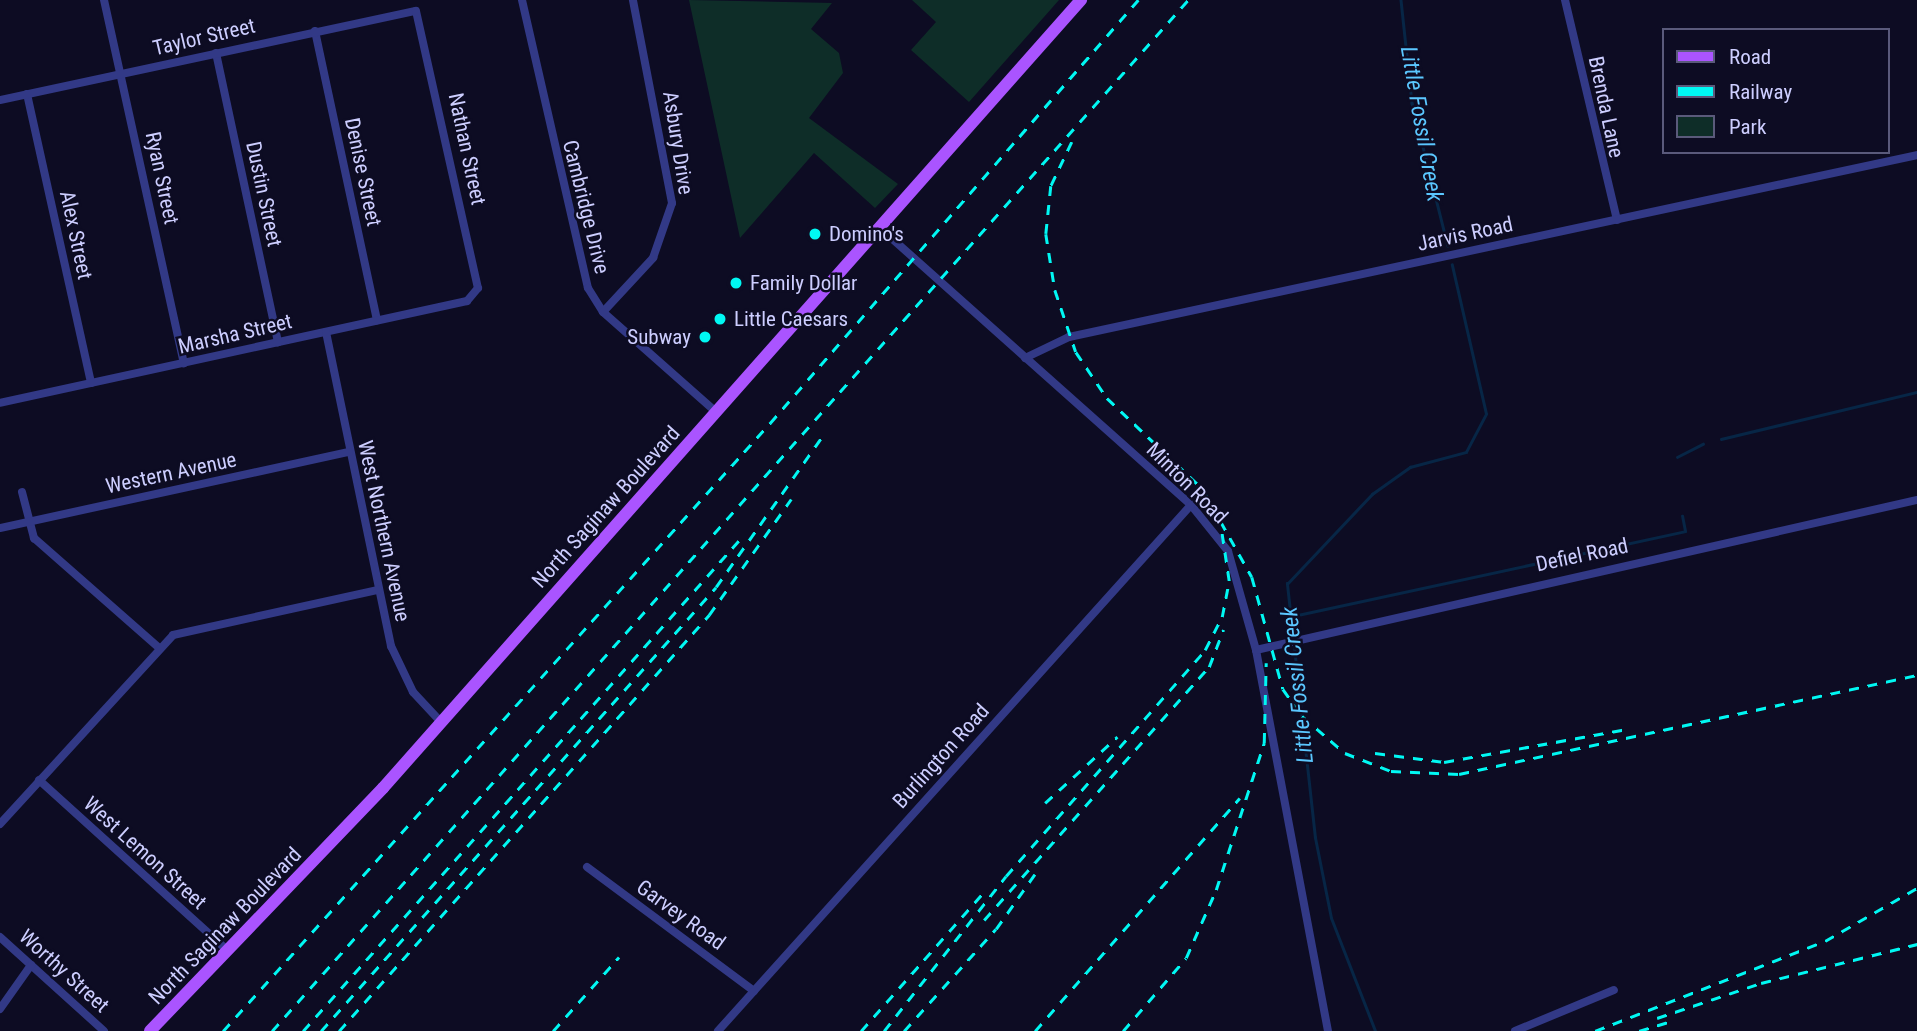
<!DOCTYPE html>
<style>
body{margin:0}
#map{position:relative;width:1917px;height:1031px;overflow:hidden;background:#0d0c23;font-family:"Roboto Condensed",sans-serif}
div>[style]{position:absolute}
.green>*{inset:0;background:#0e2d28}
.stream>*{height:2.5px;margin:-1.25px;padding:0 1.25px;transform-origin:1.25px;border-radius:1.25px;background:#072646}
.minor>*{height:8px;margin:-4px;padding:0 4px;transform-origin:4px;border-radius:4px;background:#323986}
.primary>*{height:12px;margin:-6px;padding:0 6px;transform-origin:6px;border-radius:6px;background:#aa54ff}
.rail>*{height:2.5px;margin-top:-1.25px;transform-origin:0;background:repeating-linear-gradient(90deg,#00f8f3 0 10px,transparent 0 19px)}
.dots>*{width:19px;height:19px;translate:-50% -50%;box-sizing:border-box;border:4px solid #0d0c23;border-radius:50%}
span{translate:-50% -50%;white-space:nowrap;text-align:center;line-height:1.15;-webkit-text-stroke:5px #0d0c23;paint-order:stroke}
.street-label{font-size:21px;color:#cdceff}
.poi-label{font-size:21px;color:#cdceff}
.left{translate:0 -50%;text-align:left}
.right{translate:-100% -50%;text-align:right}
.water-label{font-size:23px;color:#5bc7ff;font-style:italic}
.legend{position:absolute;left:1662px;top:28px;width:228px;height:126px;box-sizing:border-box;background:#0d0c23;border:2px solid #5a5a7b;margin:0;padding:9px 12px;list-style:none;font-size:21px;color:#cdceff}
.legend li{display:flex;align-items:center;gap:14px;height:35px}
.legend b{width:35px;border:2px solid #5a5a7b}
</style>
<div id="map">
<div class="green">
<div style="clip-path:polygon(689px 0,832px 3px,811px 29px,839px 53px,843px 73px,809px 118px,898px 184px,875px 208px,814px 153px,740px 238px)"></div>
<div style="clip-path:polygon(912px 0,1059px 0,969px 102px,911px 50px,936px 22px)"></div>
</div>
<div class="stream">
<div style="left:1401px;top:0;width:104px;rotate:83.9deg"></div>
<div style="left:1412px;top:103px;width:147px;rotate:75.9deg"></div>
<div style="left:1721px;top:439px;width:202px;rotate:-13.5deg"></div>
<div style="left:1677px;top:457px;width:29px;rotate:-27deg"></div>
<div style="left:1293px;top:616px;width:401px;rotate:-12.2deg"></div>
<div style="left:1685px;top:531px;width:15px;rotate:-101deg"></div>
<div style="left:1375px;top:1031px;width:121px;rotate:-111.3deg"></div>
<div style="left:1331px;top:918px;width:82px;rotate:-101.3deg"></div>
<div style="left:1315px;top:838px;width:256px;rotate:-96.3deg"></div>
<div style="left:1287px;top:584px;width:124px;rotate:-46.6deg"></div>
<div style="left:1372px;top:494px;width:47px;rotate:-35.4deg"></div>
<div style="left:1410px;top:467px;width:58px;rotate:-15deg"></div>
<div style="left:1466px;top:452px;width:43px;rotate:-62.2deg"></div>
<div style="left:1486px;top:414px;width:153px;rotate:-102.9deg"></div>
</div>
<div class="minor">
<div style="left:104px;top:0;width:372px;rotate:77.6deg"></div>
<div style="left:522px;top:0;width:295px;rotate:77.1deg"></div>
<div style="left:588px;top:288px;width:28px;rotate:58deg"></div>
<div style="left:603px;top:312px;width:151px;rotate:41.5deg"></div>
<div style="left:1565px;top:0;width:226px;rotate:76.7deg"></div>
<div style="left:315px;top:31px;width:296px;rotate:77.9deg"></div>
<div style="left:216px;top:53px;width:296px;rotate:77.9deg"></div>
<div style="left:27px;top:94px;width:296px;rotate:77.5deg"></div>
<div style="left:0;top:100px;width:425px;rotate:-12.1deg"></div>
<div style="left:416px;top:11px;width:284px;rotate:77.4deg"></div>
<div style="left:478px;top:288px;width:17px;rotate:130deg"></div>
<div style="left:467px;top:301px;width:478px;rotate:167.7deg"></div>
<div style="left:879px;top:227px;width:418px;rotate:41.7deg"></div>
<div style="left:1191px;top:505px;width:59px;rotate:51.2deg"></div>
<div style="left:1228px;top:551px;width:103px;rotate:74.2deg"></div>
<div style="left:1256px;top:650px;width:388px;rotate:79.3deg"></div>
<div style="left:603px;top:312px;width:74px;rotate:-47.2deg"></div>
<div style="left:653px;top:258px;width:58px;rotate:-70.9deg"></div>
<div style="left:672px;top:203px;width:207px;rotate:-100.9deg"></div>
<div style="left:326px;top:332px;width:321px;rotate:78.3deg"></div>
<div style="left:391px;top:646px;width:51px;rotate:64.4deg"></div>
<div style="left:413px;top:692px;width:41px;rotate:47deg"></div>
<div style="left:1025px;top:358px;width:49px;rotate:-25.5deg"></div>
<div style="left:1069px;top:337px;width:867px;rotate:-12.11deg"></div>
<div style="left:22px;top:492px;width:48px;rotate:75.4deg"></div>
<div style="left:34px;top:538px;width:164px;rotate:41.3deg"></div>
<div style="left:0;top:528px;width:357px;rotate:-12.3deg"></div>
<div style="left:1256px;top:650px;width:678px;rotate:-12.79deg"></div>
<div style="left:39px;top:780px;width:255px;rotate:42.1deg"></div>
<div style="left:0;top:824px;width:256px;rotate:-47.5deg"></div>
<div style="left:173px;top:635px;width:210px;rotate:-12.4deg"></div>
<div style="left:587px;top:867px;width:208px;rotate:36.6deg"></div>
<div style="left:0;top:937px;width:140px;rotate:42.1deg"></div>
<div style="left:0;top:1009px;width:54px;rotate:-54.8deg"></div>
<div style="left:718px;top:1031px;width:707px;rotate:-48.04deg"></div>
<div style="left:1515px;top:1031px;width:107px;rotate:-22.5deg"></div>
</div>
<div class="primary">
<div style="left:150px;top:1031px;width:337px;rotate:-46.2deg"></div>
<div style="left:383px;top:788px;width:1053px;rotate:-48.47deg"></div>
</div>
<div class="rail">
<div style="left:1072px;top:142px;width:49px;rotate:115.5deg"></div>
<div style="left:1051px;top:186px;width:48px;rotate:95.9deg"></div>
<div style="left:1046px;top:234px;width:57px;rotate:80.9deg"></div>
<div style="left:1055px;top:290px;width:65px;rotate:71.3deg"></div>
<div style="left:1076px;top:352px;width:55px;rotate:56deg"></div>
<div style="left:1107px;top:398px;width:131px;rotate:43.5deg"></div>
<div style="left:1202px;top:488px;width:102px;rotate:60.7deg"></div>
<div style="left:1252px;top:577px;width:116px;rotate:74.5deg"></div>
<div style="left:1283px;top:689px;width:33px;rotate:55deg"></div>
<div style="left:1302px;top:716px;width:57px;rotate:40.7deg"></div>
<div style="left:1345px;top:753px;width:49px;rotate:21.4deg"></div>
<div style="left:1391px;top:771px;width:68px;rotate:2.5deg"></div>
<div style="left:1459px;top:774px;width:469px;rotate:-12.2deg"></div>
<div style="left:1375px;top:753px;width:70px;rotate:7.4deg"></div>
<div style="left:1444px;top:762px;width:186px;rotate:-10.2deg"></div>
<div style="left:1045px;top:803px;width:98px;rotate:-42.5deg"></div>
<div style="left:984px;top:920px;width:339px;rotate:-48.4deg"></div>
<div style="left:1209px;top:667px;width:40px;rotate:-69deg"></div>
<div style="left:1657px;top:1018px;width:110px;rotate:-18.6deg"></div>
<div style="left:1761px;top:983px;width:161px;rotate:-14deg"></div>
<div style="left:223px;top:1031px;width:818px;rotate:-48.02deg"></div>
<div style="left:770px;top:423px;width:561px;rotate:-48.98deg"></div>
<div style="left:272px;top:1031px;width:1379px;rotate:-48.38deg"></div>
<div style="left:303px;top:1031px;width:661px;rotate:-48.37deg"></div>
<div style="left:321px;top:1031px;width:594px;rotate:-48.34deg"></div>
<div style="left:716px;top:587px;width:187px;rotate:-54.8deg"></div>
<div style="left:339px;top:1031px;width:557px;rotate:-48.35deg"></div>
<div style="left:709px;top:615px;width:142px;rotate:-54.7deg"></div>
<div style="left:553px;top:1031px;width:99px;rotate:-48.3deg"></div>
<div style="left:861px;top:1031px;width:184px;rotate:-48.5deg"></div>
<div style="left:884px;top:1031px;width:197px;rotate:-51.8deg"></div>
<div style="left:1006px;top:876px;width:301px;rotate:-48.6deg"></div>
<div style="left:1205px;top:650px;width:37px;rotate:-63deg"></div>
<div style="left:1222px;top:617px;width:37px;rotate:-79deg"></div>
<div style="left:1229px;top:581px;width:54px;rotate:-98.6deg"></div>
<div style="left:904px;top:1031px;width:137px;rotate:-48deg"></div>
<div style="left:996px;top:929px;width:67px;rotate:-54.7deg"></div>
<div style="left:1035px;top:1031px;width:310px;rotate:-48.7deg"></div>
<div style="left:1123px;top:1031px;width:96px;rotate:-49.2deg"></div>
<div style="left:1186px;top:958px;width:74px;rotate:-66.2deg"></div>
<div style="left:1216px;top:890px;width:155px;rotate:-71.9deg"></div>
<div style="left:1264px;top:743px;width:80px;rotate:-88.6deg"></div>
<div style="left:1595px;top:1031px;width:247px;rotate:-21.4deg"></div>
<div style="left:1825px;top:941px;width:106px;rotate:-29.9deg"></div>
<div style="left:1639px;top:1031px;width:34px;rotate:-17deg"></div>
</div>
<div class="dots">
<div style="left:815px;top:234px;background:#00f8f3"></div>
<div style="left:736px;top:283px;background:#00f8f3"></div>
<div style="left:720px;top:319px;background:#00f8f3"></div>
<div style="left:705px;top:337px;background:#00f8f3"></div>
</div>
<div class="street-label">
<span style="left:204px;top:37px;rotate:-13deg">Taylor Street</span>
<span style="left:1606px;top:107px;rotate:78deg">Brenda Lane</span>
<span style="left:678px;top:143px;rotate:81deg">Asbury Drive</span>
<span style="left:467px;top:149px;rotate:78deg">Nathan Street</span>
<span style="left:363px;top:172px;rotate:78deg">Denise Street</span>
<span style="left:162px;top:178px;rotate:78deg">Ryan Street</span>
<span style="left:264px;top:194px;rotate:78deg">Dustin Street</span>
<span style="left:586px;top:207px;rotate:76deg">Cambridge Drive</span>
<span style="left:1465px;top:234px;rotate:-12deg">Jarvis Road</span>
<span style="left:76px;top:235px;rotate:78deg">Alex Street</span>
<span style="left:235px;top:334px;rotate:-13deg">Marsha Street</span>
<span style="left:171px;top:473px;rotate:-12deg">Western Avenue</span>
<span style="left:1187px;top:483px;rotate:45deg">Minton Road</span>
<span style="left:606px;top:507px;rotate:-48deg">North Saginaw Boulevard</span>
<span style="left:384px;top:531px;rotate:78deg">West Northern Avenue</span>
<span style="left:1582px;top:555px;rotate:-12deg">Defiel Road</span>
<span style="left:941px;top:756px;rotate:-48deg">Burlington Road</span>
<span style="left:145px;top:853px;rotate:42deg">West Lemon Street</span>
<span style="left:681px;top:915px;rotate:36deg">Garvey Road</span>
<span style="left:225px;top:926px;rotate:-46deg">North Saginaw Boulevard</span>
<span style="left:64px;top:971px;rotate:42deg">Worthy Street</span>
</div>
<div class="poi-label">
<span class="left" style="left:829px;top:234px">Domino's</span>
<span class="left" style="left:750px;top:283px">Family Dollar</span>
<span class="left" style="left:734px;top:319px">Little Caesars</span>
<span class="right" style="left:691px;top:337px">Subway</span>
</div>
<div class="water-label">
<span style="left:1421px;top:124px;rotate:80deg">Little Fossil Creek</span>
<span style="left:1298px;top:685px;rotate:-96deg">Little Fossil Creek</span>
</div>
<ul class="legend">
<li><b style="height:9px;background:#aa54ff"></b>Road</li>
<li><b style="height:9px;background:#00f8f3"></b>Railway</li>
<li><b style="height:19px;background:#0e2d28"></b>Park</li>
</ul>
</div>
